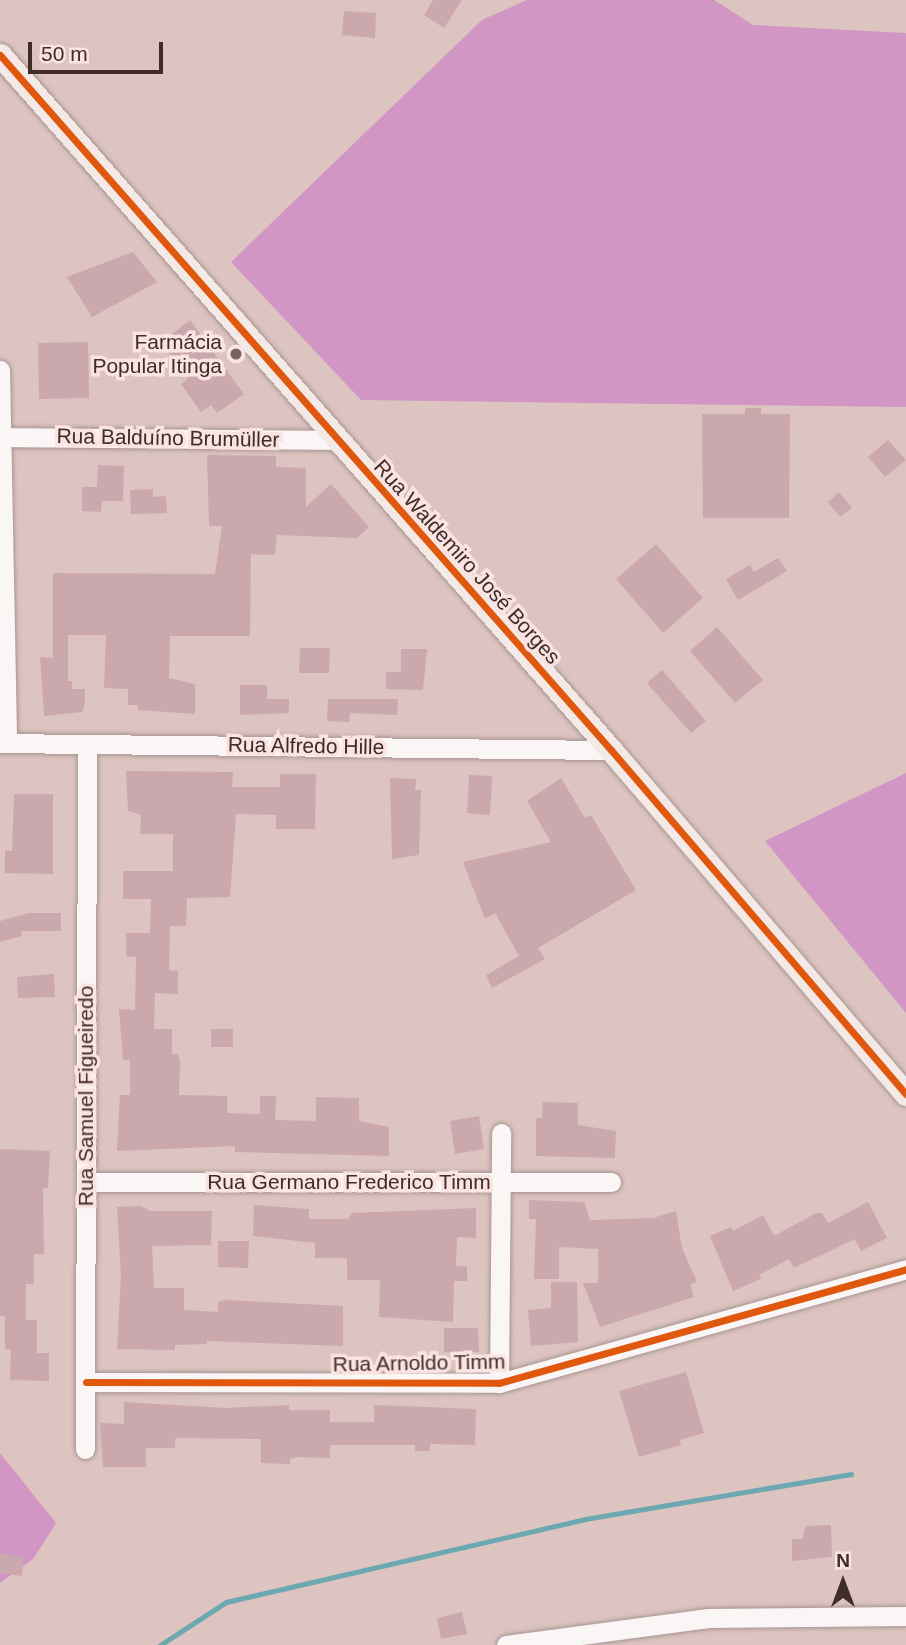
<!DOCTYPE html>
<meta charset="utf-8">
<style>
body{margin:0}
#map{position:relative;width:906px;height:1645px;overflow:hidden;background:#ddc4c1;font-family:Helvetica,sans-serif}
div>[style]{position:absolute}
.forest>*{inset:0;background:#d196c4}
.stream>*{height:5px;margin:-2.5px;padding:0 2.5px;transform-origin:2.5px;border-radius:2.5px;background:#6ba8b0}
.building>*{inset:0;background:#cba8ad}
.roads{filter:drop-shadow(0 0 2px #a89592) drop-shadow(0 0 2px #a89592)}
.minor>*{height:19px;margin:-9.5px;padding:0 9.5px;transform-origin:9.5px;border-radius:9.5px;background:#faf6f6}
.major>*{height:23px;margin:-11.5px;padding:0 11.5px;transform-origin:11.5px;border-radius:11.5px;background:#f3e9e7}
.cycleway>*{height:7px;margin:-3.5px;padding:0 3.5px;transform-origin:3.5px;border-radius:3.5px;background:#e0570e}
.dots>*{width:19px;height:19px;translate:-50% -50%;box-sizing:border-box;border:4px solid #fae3e0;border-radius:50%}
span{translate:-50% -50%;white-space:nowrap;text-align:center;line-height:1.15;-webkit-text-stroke:7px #fae3e0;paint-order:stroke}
.poi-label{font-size:21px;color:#3e2d2b}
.right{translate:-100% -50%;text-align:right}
.street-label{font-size:21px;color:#3e2d2b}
.north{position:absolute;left:808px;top:1547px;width:70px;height:70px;-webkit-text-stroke:5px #fae3e0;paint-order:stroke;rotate:0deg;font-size:19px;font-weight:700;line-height:28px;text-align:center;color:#3e2d2b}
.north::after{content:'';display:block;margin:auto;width:24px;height:32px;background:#3e2d2b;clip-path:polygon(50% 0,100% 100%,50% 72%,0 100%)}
.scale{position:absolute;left:28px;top:42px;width:135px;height:32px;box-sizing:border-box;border:4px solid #3e2d2b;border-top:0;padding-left:9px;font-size:21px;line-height:24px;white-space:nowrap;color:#3e2d2b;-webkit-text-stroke:5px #fae3e0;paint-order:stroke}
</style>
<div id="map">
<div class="forest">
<div style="clip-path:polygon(527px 0,714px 0,753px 25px,906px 33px,906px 407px,361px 400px,231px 262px,482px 20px)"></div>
<div style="clip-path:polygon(906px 773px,906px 1013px,765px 841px)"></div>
<div style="clip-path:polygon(0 1453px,56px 1523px,34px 1558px,0 1583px)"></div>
</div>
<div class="stream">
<div style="left:160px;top:1645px;width:79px;rotate:-33.1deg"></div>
<div style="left:226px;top:1602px;width:368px;rotate:-13deg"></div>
<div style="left:585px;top:1519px;width:270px;rotate:-9.6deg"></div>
</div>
<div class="building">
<div style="clip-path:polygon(433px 0,462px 0,444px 28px,424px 15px)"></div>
<div style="clip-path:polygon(344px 11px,376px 13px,375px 38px,342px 35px)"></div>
<div style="clip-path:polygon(133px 252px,157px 282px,92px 317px,67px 277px)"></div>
<div style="clip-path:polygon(190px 320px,244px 394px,217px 413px,211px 405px,201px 412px,181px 384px,188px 379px,161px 343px)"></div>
<div style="clip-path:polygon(88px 342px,89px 398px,39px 399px,38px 343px)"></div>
<div style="clip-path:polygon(745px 408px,761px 408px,761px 414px,790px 414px,789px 518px,703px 518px,702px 414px,745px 414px)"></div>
<div style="clip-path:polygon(888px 440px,906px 460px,885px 477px,868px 457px)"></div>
<div style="clip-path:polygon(207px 455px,276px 456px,276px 467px,306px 468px,306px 507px,331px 484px,369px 527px,357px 538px,277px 535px,275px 555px,251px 554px,250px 636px,170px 636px,169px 678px,195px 684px,195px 714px,138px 710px,138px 705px,128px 705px,128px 689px,104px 688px,106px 635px,68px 635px,68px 681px,72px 681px,72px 689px,85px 689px,85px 703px,82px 712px,44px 716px,40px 657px,53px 658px,53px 573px,215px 574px,222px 526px,209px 526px)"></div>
<div style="clip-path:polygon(98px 465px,124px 466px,123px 501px,102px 501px,101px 512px,82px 511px,82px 487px,97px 487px)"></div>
<div style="clip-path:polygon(153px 489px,153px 497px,166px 496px,167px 513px,131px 514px,130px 490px)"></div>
<div style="clip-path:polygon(839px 492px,852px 508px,840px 517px,828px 502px)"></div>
<div style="clip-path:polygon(656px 544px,703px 598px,663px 633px,616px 579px)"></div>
<div style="clip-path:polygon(778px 558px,787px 571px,738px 600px,726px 579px,750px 565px,754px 572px)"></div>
<div style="clip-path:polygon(717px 627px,763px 680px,735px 703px,690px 651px)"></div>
<div style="clip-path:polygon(300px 648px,330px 648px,329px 673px,299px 673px)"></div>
<div style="clip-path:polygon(401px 649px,427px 649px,423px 690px,386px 689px,386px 672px,401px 672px)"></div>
<div style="clip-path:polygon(662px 670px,706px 721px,691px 733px,647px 683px)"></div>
<div style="clip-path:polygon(240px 685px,267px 685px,267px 699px,289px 699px,289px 713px,240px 715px)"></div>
<div style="clip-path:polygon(328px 699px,398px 699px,397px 715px,350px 713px,349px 722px,327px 721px)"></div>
<div style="clip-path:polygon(126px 771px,233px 772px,232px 787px,280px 787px,280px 774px,316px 774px,315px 829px,276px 829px,276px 815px,236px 814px,230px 897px,187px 898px,186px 926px,170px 926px,169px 970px,178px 971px,178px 994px,155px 993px,154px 1029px,172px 1029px,172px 1054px,178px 1054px,180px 1061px,179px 1095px,227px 1096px,227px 1113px,260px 1114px,260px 1096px,276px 1096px,275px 1120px,316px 1121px,316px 1097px,359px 1098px,359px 1121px,389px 1127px,389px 1156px,235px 1152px,235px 1146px,117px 1151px,120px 1095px,130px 1095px,130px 1060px,123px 1060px,119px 1009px,135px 1010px,136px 957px,126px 956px,126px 933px,150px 933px,151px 899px,123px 899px,123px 871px,173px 871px,173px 834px,140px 834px,141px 815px,128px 811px)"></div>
<div style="clip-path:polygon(469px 775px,492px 776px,490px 815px,467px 813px)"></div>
<div style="clip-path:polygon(390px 778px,416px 779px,415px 790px,421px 790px,419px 855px,392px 859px)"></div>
<div style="clip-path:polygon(561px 778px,585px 818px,591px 815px,636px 890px,538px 948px,545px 959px,492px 988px,486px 975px,519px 956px,495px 913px,485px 919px,463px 862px,551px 842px,527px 801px)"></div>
<div style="clip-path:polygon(14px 794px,53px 794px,53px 874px,5px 873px,5px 851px,12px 851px)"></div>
<div style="clip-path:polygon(29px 913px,61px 913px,61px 931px,21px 931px,22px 936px,0 942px,0 921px)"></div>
<div style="clip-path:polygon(54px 974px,55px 997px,18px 998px,17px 977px)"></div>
<div style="clip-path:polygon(211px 1029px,233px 1029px,233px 1047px,211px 1047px)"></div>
<div style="clip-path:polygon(543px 1102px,578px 1103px,578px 1125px,616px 1131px,615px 1158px,536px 1156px,536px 1118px,542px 1118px)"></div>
<div style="clip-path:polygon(479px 1116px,484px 1149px,455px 1154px,450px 1121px)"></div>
<div style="clip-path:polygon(0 1149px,50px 1151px,48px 1188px,43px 1188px,44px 1254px,34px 1254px,34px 1284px,26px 1284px,26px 1320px,37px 1320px,37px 1353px,49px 1353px,49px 1381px,10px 1380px,11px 1350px,5px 1349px,5px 1316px,0 1316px)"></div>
<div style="clip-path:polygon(529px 1200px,584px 1202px,590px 1220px,653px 1218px,676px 1211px,682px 1248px,697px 1282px,690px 1284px,694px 1297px,600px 1327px,583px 1283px,598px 1283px,598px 1249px,559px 1247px,559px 1279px,534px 1279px,536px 1219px,529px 1219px)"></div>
<div style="clip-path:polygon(868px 1202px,887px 1238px,861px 1251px,855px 1239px,794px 1268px,789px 1259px,759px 1275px,761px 1279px,733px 1291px,710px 1236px,731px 1227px,733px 1231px,763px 1215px,774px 1236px,816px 1213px,822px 1213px,828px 1223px)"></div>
<div style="clip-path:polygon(254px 1205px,309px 1209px,309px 1219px,348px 1219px,352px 1213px,476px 1208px,476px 1238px,457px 1237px,456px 1266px,467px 1266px,467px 1281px,454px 1281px,453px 1322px,379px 1317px,380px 1280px,347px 1280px,347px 1258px,315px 1258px,315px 1243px,253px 1236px)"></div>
<div style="clip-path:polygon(141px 1206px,150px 1211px,212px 1211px,211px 1245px,152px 1246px,154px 1288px,184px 1288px,184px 1310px,218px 1312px,218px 1302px,227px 1300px,343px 1306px,343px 1346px,207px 1341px,207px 1344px,175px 1345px,175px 1350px,117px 1349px,121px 1277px,117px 1207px)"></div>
<div style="clip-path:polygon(218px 1241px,249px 1241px,248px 1268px,218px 1267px)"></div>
<div style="clip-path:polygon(551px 1282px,577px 1282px,578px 1342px,531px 1346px,528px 1310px,551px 1308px)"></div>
<div style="clip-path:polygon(444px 1328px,478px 1328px,479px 1352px,444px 1352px)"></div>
<div style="clip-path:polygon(686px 1372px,704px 1433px,680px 1440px,681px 1445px,639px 1457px,619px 1391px)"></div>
<div style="clip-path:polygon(124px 1402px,226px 1408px,289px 1405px,289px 1410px,330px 1410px,330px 1422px,374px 1422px,374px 1405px,476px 1409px,475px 1445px,430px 1444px,430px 1451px,415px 1451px,415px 1445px,330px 1445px,330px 1458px,298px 1457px,290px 1459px,290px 1464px,261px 1463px,261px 1439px,180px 1438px,175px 1439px,175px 1448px,146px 1448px,146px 1467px,103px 1467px,100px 1423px,124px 1424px)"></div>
<div style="clip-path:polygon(831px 1525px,832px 1557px,792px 1561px,792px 1539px,802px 1539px,806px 1526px)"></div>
<div style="clip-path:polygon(0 1553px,24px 1557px,22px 1576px,0 1573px)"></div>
<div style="clip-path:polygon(462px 1612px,467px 1634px,441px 1639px,437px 1618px)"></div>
</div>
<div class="roads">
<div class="minor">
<div style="left:0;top:370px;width:373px;rotate:88.9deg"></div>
<div style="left:1px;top:437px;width:334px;rotate:0.5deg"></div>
<div style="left:0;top:743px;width:611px;rotate:0.66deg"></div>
<div style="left:86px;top:1182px;width:525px"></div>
<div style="left:86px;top:1382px;width:413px;rotate:0.1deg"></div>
<div style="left:499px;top:1383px;width:423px;rotate:-15.6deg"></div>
<div style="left:499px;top:1383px;width:250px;rotate:-89.5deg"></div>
<div style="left:85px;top:1449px;width:705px;rotate:-89.84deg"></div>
<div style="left:506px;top:1645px;width:204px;rotate:-7.6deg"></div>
<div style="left:708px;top:1618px;width:198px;rotate:-0.6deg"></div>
</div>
<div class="major">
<div style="left:0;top:55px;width:925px;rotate:48.68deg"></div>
<div style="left:611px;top:750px;width:453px;rotate:49.4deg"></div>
</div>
</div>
<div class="cycleway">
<div style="left:0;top:55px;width:925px;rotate:48.68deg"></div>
<div style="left:611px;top:750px;width:453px;rotate:49.4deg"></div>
<div style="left:86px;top:1382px;width:413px;rotate:0.1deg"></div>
<div style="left:499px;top:1383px;width:423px;rotate:-15.6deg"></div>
</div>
<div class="dots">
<div style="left:236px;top:354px;background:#766260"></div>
</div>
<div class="poi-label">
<span class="right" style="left:222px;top:354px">Farmácia<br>Popular Itinga</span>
</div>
<div class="street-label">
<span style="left:168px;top:438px;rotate:1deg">Rua Balduíno Brumüller</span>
<span style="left:467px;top:562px;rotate:48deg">Rua Waldemiro José Borges</span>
<span style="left:306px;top:746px;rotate:1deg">Rua Alfredo Hille</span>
<span style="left:86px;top:1096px;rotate:-90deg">Rua Samuel Figueiredo</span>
<span style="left:349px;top:1182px">Rua Germano Frederico Timm</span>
<span style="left:419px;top:1363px;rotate:-1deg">Rua Arnoldo Timm</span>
</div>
<div class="north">N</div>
<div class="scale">50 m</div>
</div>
